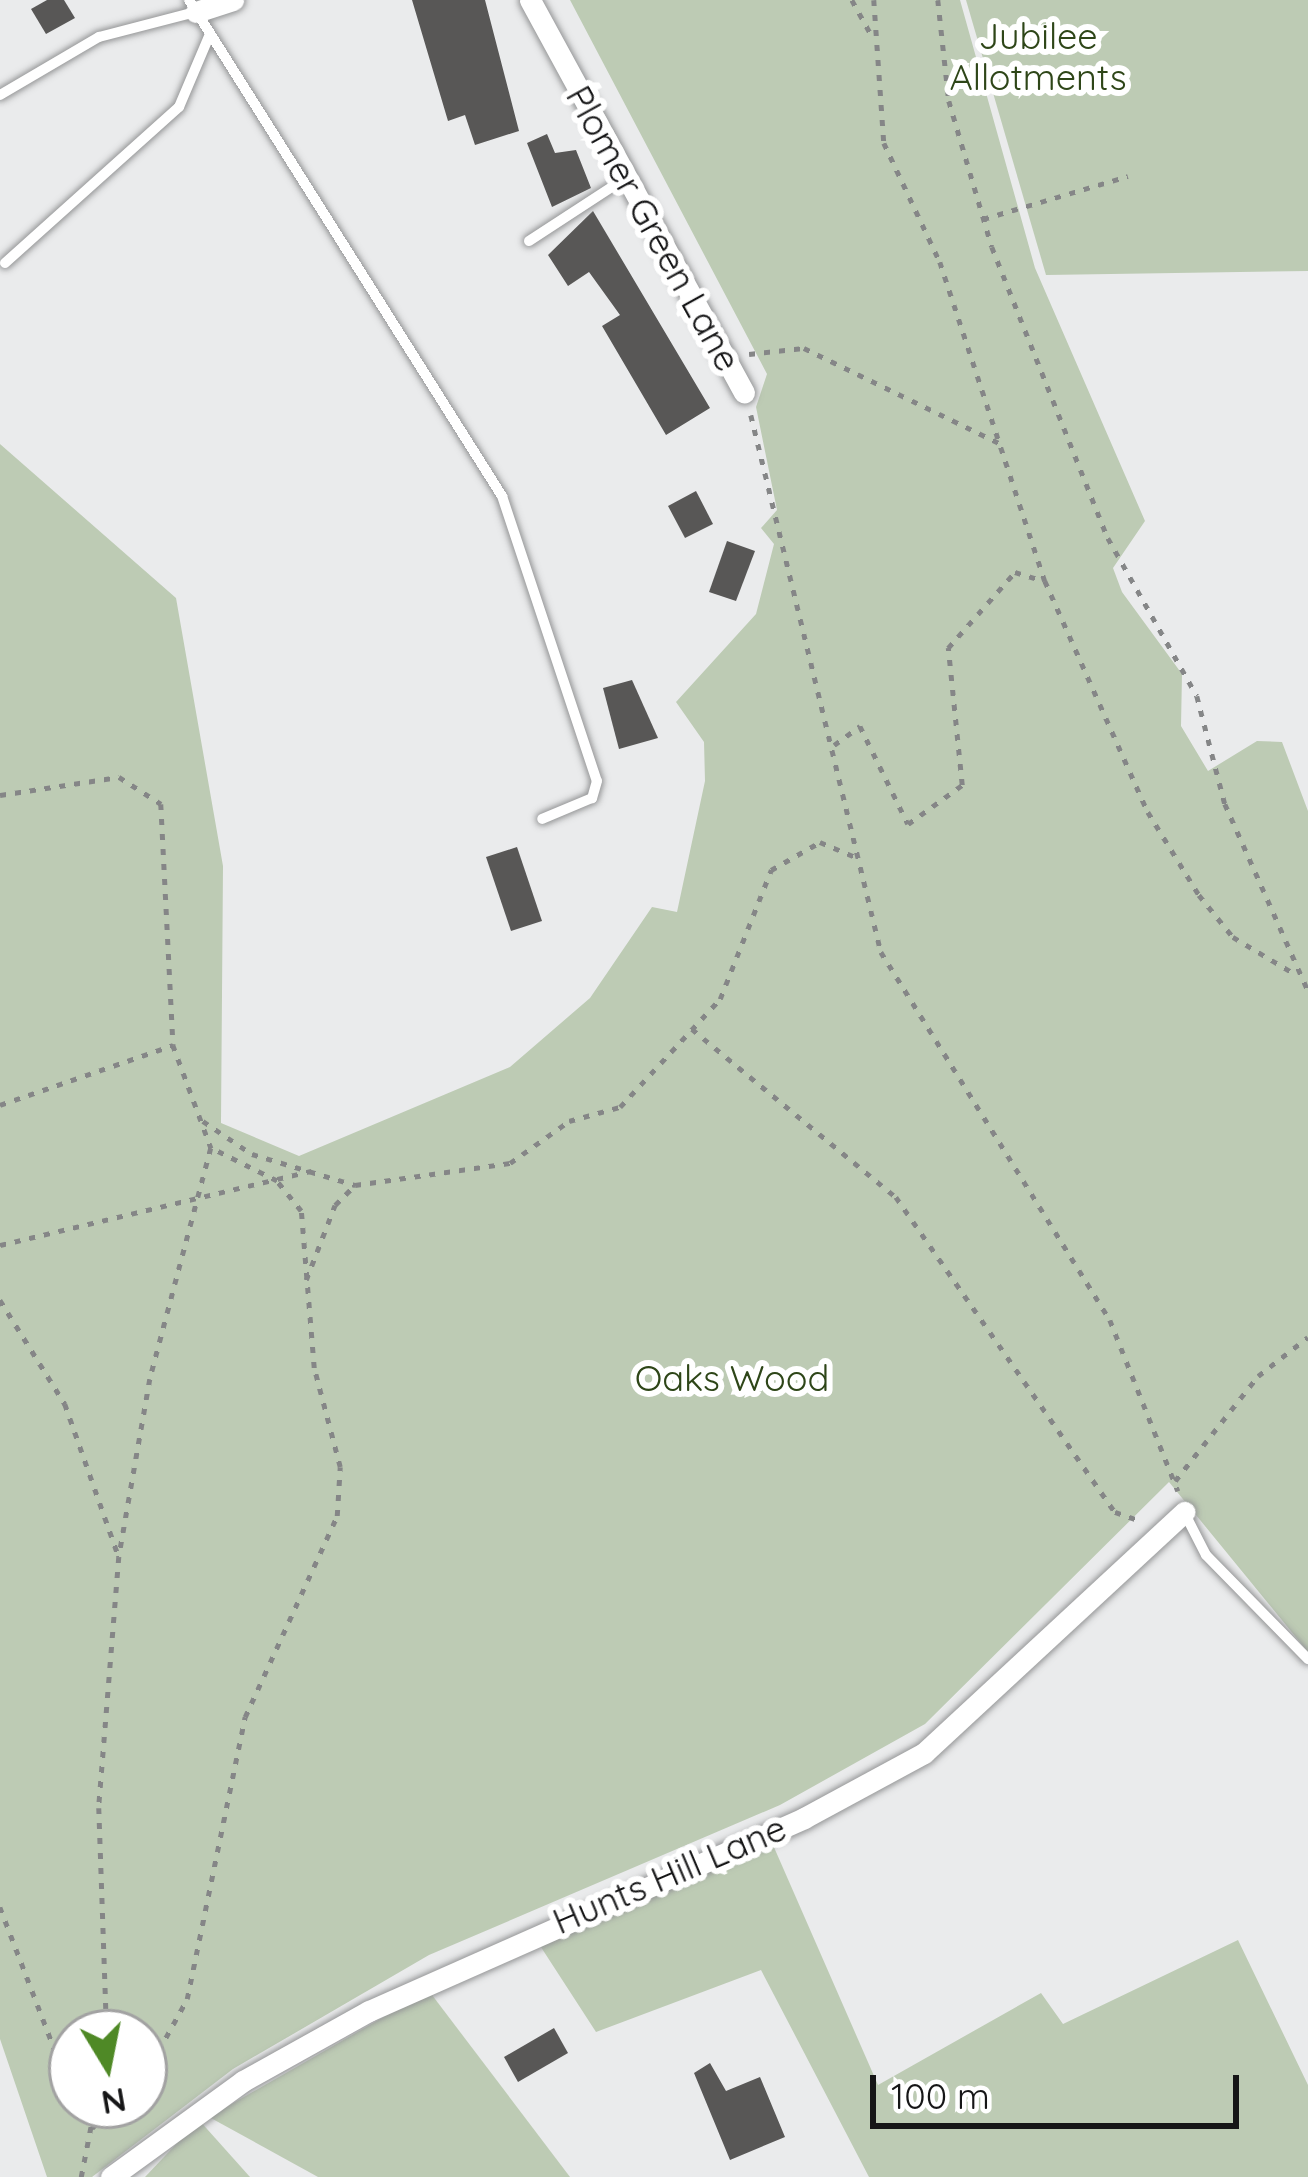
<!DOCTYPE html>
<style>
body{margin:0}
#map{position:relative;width:1308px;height:2177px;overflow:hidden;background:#eaebec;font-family:Quicksand,sans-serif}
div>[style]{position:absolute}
.green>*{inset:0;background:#bdcbb4}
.building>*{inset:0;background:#585756}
.path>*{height:4.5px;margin-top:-2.25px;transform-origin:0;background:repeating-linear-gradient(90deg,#858687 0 6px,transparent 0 15px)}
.roads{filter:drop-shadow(0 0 3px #959697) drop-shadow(0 0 3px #959697)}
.lane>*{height:10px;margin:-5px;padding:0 5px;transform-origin:5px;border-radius:5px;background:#fff}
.street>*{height:21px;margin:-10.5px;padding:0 10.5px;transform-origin:10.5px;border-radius:10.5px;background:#fff}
span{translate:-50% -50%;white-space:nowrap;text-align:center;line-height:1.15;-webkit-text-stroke:12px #fff;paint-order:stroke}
.park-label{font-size:36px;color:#2e4618}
.street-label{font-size:36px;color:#161617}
.north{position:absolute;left:48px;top:2009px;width:120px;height:120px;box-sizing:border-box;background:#fff;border:3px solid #a2a2a2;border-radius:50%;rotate:170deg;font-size:33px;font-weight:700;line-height:48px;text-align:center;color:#161617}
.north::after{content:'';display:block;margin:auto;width:42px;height:54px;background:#4f8926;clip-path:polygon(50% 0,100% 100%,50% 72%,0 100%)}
.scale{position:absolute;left:870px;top:2075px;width:369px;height:54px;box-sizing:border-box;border:6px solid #161617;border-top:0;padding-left:15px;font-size:36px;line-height:42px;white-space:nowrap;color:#161617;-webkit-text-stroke:9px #fff;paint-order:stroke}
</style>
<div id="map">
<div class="green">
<div style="clip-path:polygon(evenodd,570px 0,960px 0,1035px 268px,1145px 521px,1113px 568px,1122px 592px,1182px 674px,1181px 726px,1208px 771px,1257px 741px,1282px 742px,1308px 811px,1308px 1652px,1169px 1482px,925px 1724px,780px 1805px,429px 1955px,233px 2069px,92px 2177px,47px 2177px,0 2039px,0 444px,176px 598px,223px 866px,221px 1123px,299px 1156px,510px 1067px,590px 998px,652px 907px,677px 912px,705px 781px,704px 742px,676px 702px,756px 614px,774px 544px,761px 528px,777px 510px,756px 407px,767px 374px,570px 0,72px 2033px,144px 2033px,144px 2105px,72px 2105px,72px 2033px)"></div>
<div style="clip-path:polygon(966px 0,1308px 0,1308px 271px,1046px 275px)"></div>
<div style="clip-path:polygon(773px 1845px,878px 2085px,1041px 1993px,1063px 2024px,1238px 1940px,1308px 2085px,1308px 2177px,869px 2177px,761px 1970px,596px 2032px,537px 1941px)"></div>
<div style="clip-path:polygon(429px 1991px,570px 2177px,318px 2177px,209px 2117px)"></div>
<div style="clip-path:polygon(199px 2120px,250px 2177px,145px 2177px)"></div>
</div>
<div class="building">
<div style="clip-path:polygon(47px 0,64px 0,75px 18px,46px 34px,31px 9px)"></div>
<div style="clip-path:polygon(412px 0,485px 0,519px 131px,475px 145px,465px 115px,448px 121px)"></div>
<div style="clip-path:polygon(547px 134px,555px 153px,576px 150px,591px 188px,552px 207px,527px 143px)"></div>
<div style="clip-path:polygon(593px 211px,710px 408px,666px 435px,602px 326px,620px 315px,589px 272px,568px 286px,548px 255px)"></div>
<div style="clip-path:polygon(696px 491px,713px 524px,685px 538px,668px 506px)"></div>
<div style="clip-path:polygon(727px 541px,755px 551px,736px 601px,709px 592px)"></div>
<div style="clip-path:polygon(632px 680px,658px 738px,619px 749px,603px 688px)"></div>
<div style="clip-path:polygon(517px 847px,542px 921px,511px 931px,486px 857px)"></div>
<div style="clip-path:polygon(554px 2028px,568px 2053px,518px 2082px,504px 2057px)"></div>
<div style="clip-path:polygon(710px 2063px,726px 2091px,760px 2077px,785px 2137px,730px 2160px,694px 2073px)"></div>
</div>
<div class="path">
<div style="left:852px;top:0;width:39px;rotate:61deg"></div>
<div style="left:874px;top:0;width:143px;rotate:86deg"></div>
<div style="left:884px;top:143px;width:132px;rotate:64.8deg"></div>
<div style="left:940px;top:262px;width:336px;rotate:71.8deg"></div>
<div style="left:1045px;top:581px;width:253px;rotate:66deg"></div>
<div style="left:1148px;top:812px;width:97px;rotate:58.4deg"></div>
<div style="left:1199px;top:895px;width:54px;rotate:51deg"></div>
<div style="left:1233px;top:937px;width:72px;rotate:30.8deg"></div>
<div style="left:938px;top:0;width:102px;rotate:83.8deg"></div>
<div style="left:949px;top:101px;width:152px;rotate:73.6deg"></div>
<div style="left:992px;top:247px;width:313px;rotate:68.3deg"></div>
<div style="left:1108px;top:538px;width:181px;rotate:60.6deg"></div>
<div style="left:1197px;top:696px;width:112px;rotate:75.5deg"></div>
<div style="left:1225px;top:804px;width:204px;rotate:66deg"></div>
<div style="left:983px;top:219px;width:151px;rotate:-16.5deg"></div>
<div style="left:749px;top:354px;width:55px;rotate:-6.2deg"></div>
<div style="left:804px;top:348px;width:221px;rotate:26deg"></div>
<div style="left:751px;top:415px;width:553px;rotate:76.39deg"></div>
<div style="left:881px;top:952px;width:433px;rotate:58.1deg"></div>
<div style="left:1110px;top:1320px;width:184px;rotate:68.3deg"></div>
<div style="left:834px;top:745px;width:32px;rotate:-36deg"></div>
<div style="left:860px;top:726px;width:109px;rotate:63.9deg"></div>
<div style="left:908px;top:824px;width:67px;rotate:-35.8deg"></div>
<div style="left:962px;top:785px;width:138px;rotate:-95.8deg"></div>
<div style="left:948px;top:648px;width:101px;rotate:-48.6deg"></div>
<div style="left:1015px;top:572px;width:31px;rotate:17deg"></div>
<div style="left:0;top:795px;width:120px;rotate:-8.6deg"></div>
<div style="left:119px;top:777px;width:50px;rotate:32.7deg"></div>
<div style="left:161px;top:804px;width:241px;rotate:87.1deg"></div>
<div style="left:173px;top:1045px;width:110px;rotate:69.7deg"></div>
<div style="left:211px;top:1148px;width:239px;rotate:104.8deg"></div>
<div style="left:150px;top:1379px;width:181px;rotate:99.9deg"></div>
<div style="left:692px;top:1029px;width:264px;rotate:39.5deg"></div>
<div style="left:896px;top:1197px;width:384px;rotate:55.2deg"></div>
<div style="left:1115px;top:1512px;width:24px;rotate:19deg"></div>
<div style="left:0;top:1105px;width:183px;rotate:-19.1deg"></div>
<div style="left:203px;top:1121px;width:59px;rotate:34deg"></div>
<div style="left:252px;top:1154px;width:108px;rotate:16.8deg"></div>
<div style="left:355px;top:1185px;width:157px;rotate:-8.1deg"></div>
<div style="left:510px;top:1163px;width:72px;rotate:-35.4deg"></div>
<div style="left:569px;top:1121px;width:53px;rotate:-15.4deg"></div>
<div style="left:620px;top:1107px;width:147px;rotate:-47.2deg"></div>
<div style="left:720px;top:999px;width:139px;rotate:-68.4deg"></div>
<div style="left:771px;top:870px;width:56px;rotate:-29.7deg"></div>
<div style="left:820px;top:842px;width:43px;rotate:23deg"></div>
<div style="left:0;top:1245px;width:320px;rotate:-13.4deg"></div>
<div style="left:306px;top:1280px;width:80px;rotate:-68.9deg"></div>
<div style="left:335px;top:1205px;width:28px;rotate:-45deg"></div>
<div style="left:0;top:1300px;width:123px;rotate:58deg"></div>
<div style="left:65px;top:1404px;width:162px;rotate:70.6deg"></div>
<div style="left:119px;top:1557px;width:252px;rotate:94.6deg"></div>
<div style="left:99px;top:1808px;width:225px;rotate:88deg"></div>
<div style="left:1175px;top:1481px;width:134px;rotate:-51.7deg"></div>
<div style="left:1258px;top:1376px;width:63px;rotate:-38deg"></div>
<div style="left:0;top:1907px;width:201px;rotate:69deg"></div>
<div style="left:144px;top:2077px;width:89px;rotate:-61.1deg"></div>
<div style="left:187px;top:1999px;width:288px;rotate:-78.4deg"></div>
<div style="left:245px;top:1717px;width:221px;rotate:-65.4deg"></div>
<div style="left:337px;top:1516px;width:49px;rotate:-86.5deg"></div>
<div style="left:340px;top:1467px;width:102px;rotate:-104.7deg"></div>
<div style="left:314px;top:1368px;width:158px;rotate:-94.7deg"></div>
<div style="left:301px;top:1211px;width:38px;rotate:-129deg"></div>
<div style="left:277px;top:1181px;width:74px;rotate:-153.4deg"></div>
<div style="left:78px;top:2105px;width:27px;rotate:59deg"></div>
<div style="left:92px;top:2128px;width:33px;rotate:-45deg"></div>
<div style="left:81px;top:2177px;width:73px;rotate:-79deg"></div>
</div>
<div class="roads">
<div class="lane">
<div style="left:189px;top:0;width:587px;rotate:57.75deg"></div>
<div style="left:502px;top:496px;width:300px;rotate:71.6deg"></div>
<div style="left:597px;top:781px;width:18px;rotate:106deg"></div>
<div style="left:592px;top:798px;width:54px;rotate:157.2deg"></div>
<div style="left:0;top:95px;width:115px;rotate:-30.4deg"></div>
<div style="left:99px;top:37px;width:100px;rotate:-14.5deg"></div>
<div style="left:529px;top:241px;width:110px;rotate:-33.1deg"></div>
<div style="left:5px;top:263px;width:234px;rotate:-41.9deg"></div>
<div style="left:179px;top:107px;width:79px;rotate:-67deg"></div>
<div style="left:1184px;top:1512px;width:48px;rotate:62.9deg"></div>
<div style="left:1206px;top:1555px;width:146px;rotate:45.6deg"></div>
</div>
<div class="street">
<div style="left:530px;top:0;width:447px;rotate:61.4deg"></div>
<div style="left:196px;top:12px;width:39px;rotate:-18deg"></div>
<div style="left:111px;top:2177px;width:163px;rotate:-36deg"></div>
<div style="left:243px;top:2081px;width:144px;rotate:-29.1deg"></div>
<div style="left:369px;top:2011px;width:476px;rotate:-23.9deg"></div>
<div style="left:804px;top:1818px;width:136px;rotate:-28.4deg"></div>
<div style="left:924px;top:1753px;width:355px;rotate:-42.8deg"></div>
</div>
</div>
<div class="park-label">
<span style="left:1038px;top:56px">Jubilee<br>Allotments</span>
<span style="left:732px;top:1378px">Oaks Wood</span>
</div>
<div class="street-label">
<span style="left:654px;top:228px;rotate:61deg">Plomer Green Lane</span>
<span style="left:669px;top:1874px;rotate:-23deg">Hunts Hill Lane</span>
</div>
<div class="north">N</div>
<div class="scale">100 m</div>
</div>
